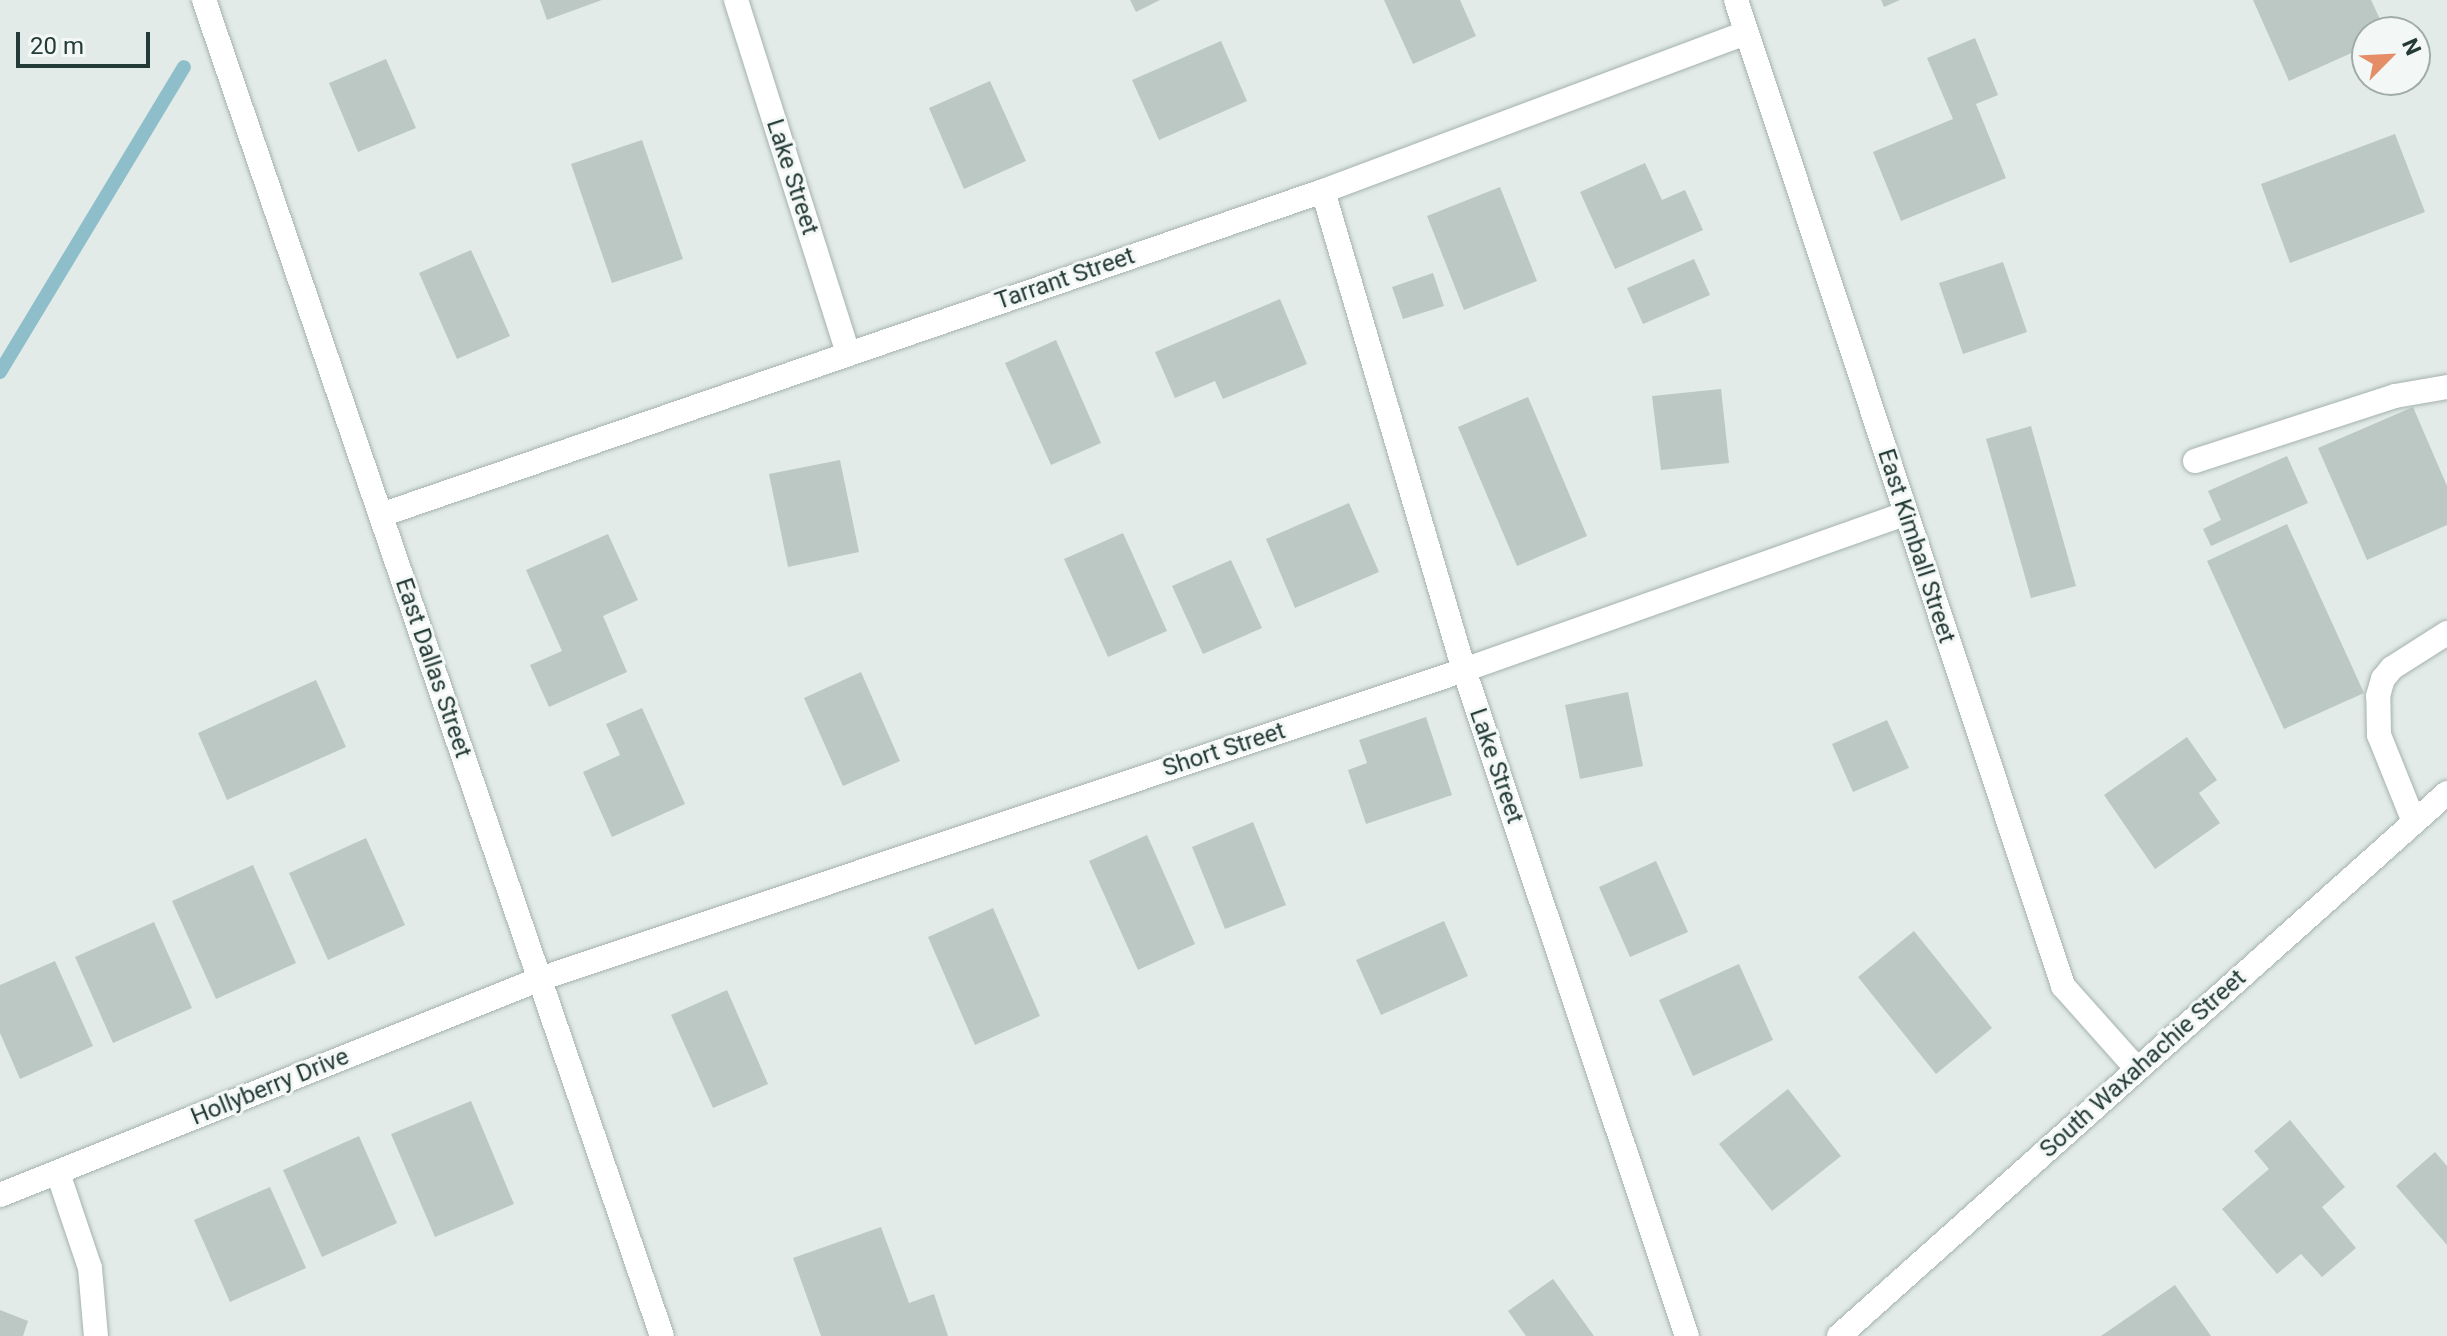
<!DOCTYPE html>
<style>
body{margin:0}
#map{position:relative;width:2447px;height:1336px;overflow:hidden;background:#e2ebe8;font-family:Roboto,sans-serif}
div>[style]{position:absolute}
.stream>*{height:14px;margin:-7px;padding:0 7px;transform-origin:7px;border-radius:7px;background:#8fbecb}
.building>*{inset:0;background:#bbc8c4}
.roads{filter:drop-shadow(0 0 2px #a5b2af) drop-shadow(0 0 2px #a5b2af)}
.minor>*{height:24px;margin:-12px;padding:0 12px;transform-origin:12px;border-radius:12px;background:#fff}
span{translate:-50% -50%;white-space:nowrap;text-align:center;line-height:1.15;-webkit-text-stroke:6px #f3f8f6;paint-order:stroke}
.street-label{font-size:24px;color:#243a36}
.north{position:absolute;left:2351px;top:16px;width:80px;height:80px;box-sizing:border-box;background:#f3f8f6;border:2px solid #a0aca9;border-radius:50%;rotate:66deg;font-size:22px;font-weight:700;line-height:32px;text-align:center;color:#243a36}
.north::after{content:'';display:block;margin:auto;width:28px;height:36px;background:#e58d67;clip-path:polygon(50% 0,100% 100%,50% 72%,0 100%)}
.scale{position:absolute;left:16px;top:32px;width:134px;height:36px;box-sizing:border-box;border:4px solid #243a36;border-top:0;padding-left:10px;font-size:24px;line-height:28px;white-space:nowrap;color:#243a36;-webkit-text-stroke:6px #f3f8f6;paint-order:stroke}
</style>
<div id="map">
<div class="stream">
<div style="left:0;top:372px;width:356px;rotate:-58.9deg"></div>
</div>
<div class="building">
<div style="clip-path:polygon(540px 0,602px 0,547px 20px)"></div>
<div style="clip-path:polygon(1130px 0,1160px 0,1136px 12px)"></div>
<div style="clip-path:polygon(1384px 0,1460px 0,1476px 36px,1413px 64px)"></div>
<div style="clip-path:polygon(1881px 0,1900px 0,1884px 7px)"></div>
<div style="clip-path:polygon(2253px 0,2371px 0,2386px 32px,2367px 32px,2367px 46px,2289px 81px)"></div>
<div style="clip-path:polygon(1975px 38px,1998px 95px,1976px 104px,2006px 178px,1901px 221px,1873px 152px,1953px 119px,1927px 58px)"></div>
<div style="clip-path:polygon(1221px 41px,1247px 101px,1159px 140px,1132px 80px)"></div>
<div style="clip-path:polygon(386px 59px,416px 128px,358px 152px,329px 83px)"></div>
<div style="clip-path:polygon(990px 81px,1026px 161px,964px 189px,929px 108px)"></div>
<div style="clip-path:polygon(2395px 134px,2425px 212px,2290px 263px,2261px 184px)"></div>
<div style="clip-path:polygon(642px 140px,683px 259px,612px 283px,571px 164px)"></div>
<div style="clip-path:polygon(1645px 163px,1662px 200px,1685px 190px,1703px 230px,1615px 269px,1580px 192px)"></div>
<div style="clip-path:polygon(1500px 187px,1537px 281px,1464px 310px,1427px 216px)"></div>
<div style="clip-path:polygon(471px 250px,510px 336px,457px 359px,419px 273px)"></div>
<div style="clip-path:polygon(1694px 259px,1710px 295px,1643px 324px,1627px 288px)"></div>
<div style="clip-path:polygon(2003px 262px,2027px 332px,1963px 354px,1939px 283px)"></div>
<div style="clip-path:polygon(1433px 273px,1444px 306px,1403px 319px,1392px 287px)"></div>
<div style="clip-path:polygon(1280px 299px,1307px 364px,1223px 399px,1215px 381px,1175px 398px,1155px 352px)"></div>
<div style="clip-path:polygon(1056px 340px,1101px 443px,1051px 465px,1005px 363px)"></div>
<div style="clip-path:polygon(1721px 389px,1729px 463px,1661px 470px,1652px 396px)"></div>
<div style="clip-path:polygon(1528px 397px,1587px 536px,1517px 566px,1458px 427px)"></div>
<div style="clip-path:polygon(2413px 407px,2447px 486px,2447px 525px,2367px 560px,2318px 448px)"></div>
<div style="clip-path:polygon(2031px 426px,2076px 586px,2031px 598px,1986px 439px)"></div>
<div style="clip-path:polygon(2287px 456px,2308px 503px,2211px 546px,2203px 529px,2221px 520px,2208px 491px)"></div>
<div style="clip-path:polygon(840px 460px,859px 552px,788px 567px,769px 474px)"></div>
<div style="clip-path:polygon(1349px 503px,1379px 572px,1295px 608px,1266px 539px)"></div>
<div style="clip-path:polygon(2287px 524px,2364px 693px,2284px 729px,2207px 561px)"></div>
<div style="clip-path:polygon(1123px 533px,1167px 631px,1108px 657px,1064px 559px)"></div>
<div style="clip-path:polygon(608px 534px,638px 600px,603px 616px,627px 672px,549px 707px,530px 665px,562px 651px,526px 570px)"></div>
<div style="clip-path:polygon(1231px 560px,1262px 628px,1203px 654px,1172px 586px)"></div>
<div style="clip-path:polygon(861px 672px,900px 761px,843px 786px,804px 698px)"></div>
<div style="clip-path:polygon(316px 680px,346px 747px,227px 800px,198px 733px)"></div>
<div style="clip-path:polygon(1628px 692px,1643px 766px,1580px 779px,1565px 705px)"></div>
<div style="clip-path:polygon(642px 708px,685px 804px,612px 837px,583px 772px,620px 755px,606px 724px)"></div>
<div style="clip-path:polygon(1426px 717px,1452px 795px,1366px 824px,1348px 770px,1367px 763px,1359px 740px)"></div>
<div style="clip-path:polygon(1887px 720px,1909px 768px,1853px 792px,1832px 744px)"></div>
<div style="clip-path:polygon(2187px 737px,2217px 780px,2199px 793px,2220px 823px,2155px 869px,2104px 795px)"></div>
<div style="clip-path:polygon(1253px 822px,1286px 905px,1225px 929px,1192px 847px)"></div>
<div style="clip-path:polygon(1147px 835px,1195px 944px,1138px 970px,1089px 861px)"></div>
<div style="clip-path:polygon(366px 838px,405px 925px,328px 960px,289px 873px)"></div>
<div style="clip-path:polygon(1656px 861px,1688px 932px,1630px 957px,1599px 887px)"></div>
<div style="clip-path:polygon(253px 865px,296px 963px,216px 999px,172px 901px)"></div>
<div style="clip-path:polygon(993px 908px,1040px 1016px,975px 1045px,928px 937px)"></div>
<div style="clip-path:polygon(1444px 921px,1468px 976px,1381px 1015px,1356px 960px)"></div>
<div style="clip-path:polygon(154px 922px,192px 1008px,113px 1043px,75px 957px)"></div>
<div style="clip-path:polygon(1914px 931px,1992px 1028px,1936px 1074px,1858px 977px)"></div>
<div style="clip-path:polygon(55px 961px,93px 1046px,20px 1079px,0 1033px,0 985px)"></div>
<div style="clip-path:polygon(1739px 964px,1773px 1040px,1693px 1076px,1659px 1000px)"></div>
<div style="clip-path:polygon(727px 990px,768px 1084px,713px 1108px,671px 1015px)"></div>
<div style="clip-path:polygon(1788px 1089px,1841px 1156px,1772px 1211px,1719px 1144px)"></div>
<div style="clip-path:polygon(471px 1101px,514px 1204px,435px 1237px,391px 1134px)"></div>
<div style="clip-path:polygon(2290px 1120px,2345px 1187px,2322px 1207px,2356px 1248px,2322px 1277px,2301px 1254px,2277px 1274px,2222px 1209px,2269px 1169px,2254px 1151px)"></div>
<div style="clip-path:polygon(359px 1136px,397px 1223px,322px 1257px,283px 1170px)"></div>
<div style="clip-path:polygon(2435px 1152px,2447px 1166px,2447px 1245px,2396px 1186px)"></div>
<div style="clip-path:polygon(270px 1187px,306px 1268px,230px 1302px,194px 1220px)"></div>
<div style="clip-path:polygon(881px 1227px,909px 1303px,934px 1294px,948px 1336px,821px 1336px,793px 1258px)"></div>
<div style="clip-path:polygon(1553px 1279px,1594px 1336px,1526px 1336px,1508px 1311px)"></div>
<div style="clip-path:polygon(2175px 1285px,2211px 1336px,2101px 1336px)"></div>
<div style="clip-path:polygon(0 1310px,28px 1321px,23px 1336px,0 1336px)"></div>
</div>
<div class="roads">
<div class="minor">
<div style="left:204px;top:0;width:1412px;rotate:71.08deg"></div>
<div style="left:736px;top:0;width:371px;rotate:72.4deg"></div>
<div style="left:1736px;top:0;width:1039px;rotate:71.65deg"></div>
<div style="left:2063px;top:986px;width:111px;rotate:48.3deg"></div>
<div style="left:1323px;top:191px;width:499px;rotate:73.6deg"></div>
<div style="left:1464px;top:670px;width:702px;rotate:71.49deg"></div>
<div style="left:2195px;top:461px;width:210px;rotate:-18deg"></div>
<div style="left:2395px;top:396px;width:53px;rotate:-9.8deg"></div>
<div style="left:381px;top:515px;width:996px;rotate:-18.98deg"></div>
<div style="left:1323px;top:191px;width:452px;rotate:-20.5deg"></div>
<div style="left:2414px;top:822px;width:94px;rotate:-111.9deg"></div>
<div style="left:2379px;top:735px;width:39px;rotate:-91deg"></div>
<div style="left:2378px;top:696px;width:18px;rotate:-74deg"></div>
<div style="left:2383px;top:679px;width:14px;rotate:-51deg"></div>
<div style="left:2392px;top:668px;width:65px;rotate:-32.5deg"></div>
<div style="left:58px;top:1173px;width:100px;rotate:71.4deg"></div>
<div style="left:90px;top:1268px;width:68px;rotate:85deg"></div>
<div style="left:0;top:1195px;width:582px;rotate:-21.8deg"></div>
<div style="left:540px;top:979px;width:974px;rotate:-18.49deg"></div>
<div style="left:1464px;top:670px;width:468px;rotate:-19.5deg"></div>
<div style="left:1839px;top:1336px;width:815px;rotate:-41.77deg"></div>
</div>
</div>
<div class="street-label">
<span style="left:792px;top:177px;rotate:72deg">Lake Street</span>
<span style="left:1065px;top:279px;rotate:-19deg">Tarrant Street</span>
<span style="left:1916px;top:546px;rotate:72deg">East Kimball Street</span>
<span style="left:433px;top:668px;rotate:71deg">East Dallas Street</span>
<span style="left:1224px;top:750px;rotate:-18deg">Short Street</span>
<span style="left:1496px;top:766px;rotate:71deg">Lake Street</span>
<span style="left:2143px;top:1064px;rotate:-42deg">South Waxahachie Street</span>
<span style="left:270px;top:1087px;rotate:-22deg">Hollyberry Drive</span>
</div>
<div class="north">N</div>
<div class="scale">20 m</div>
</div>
